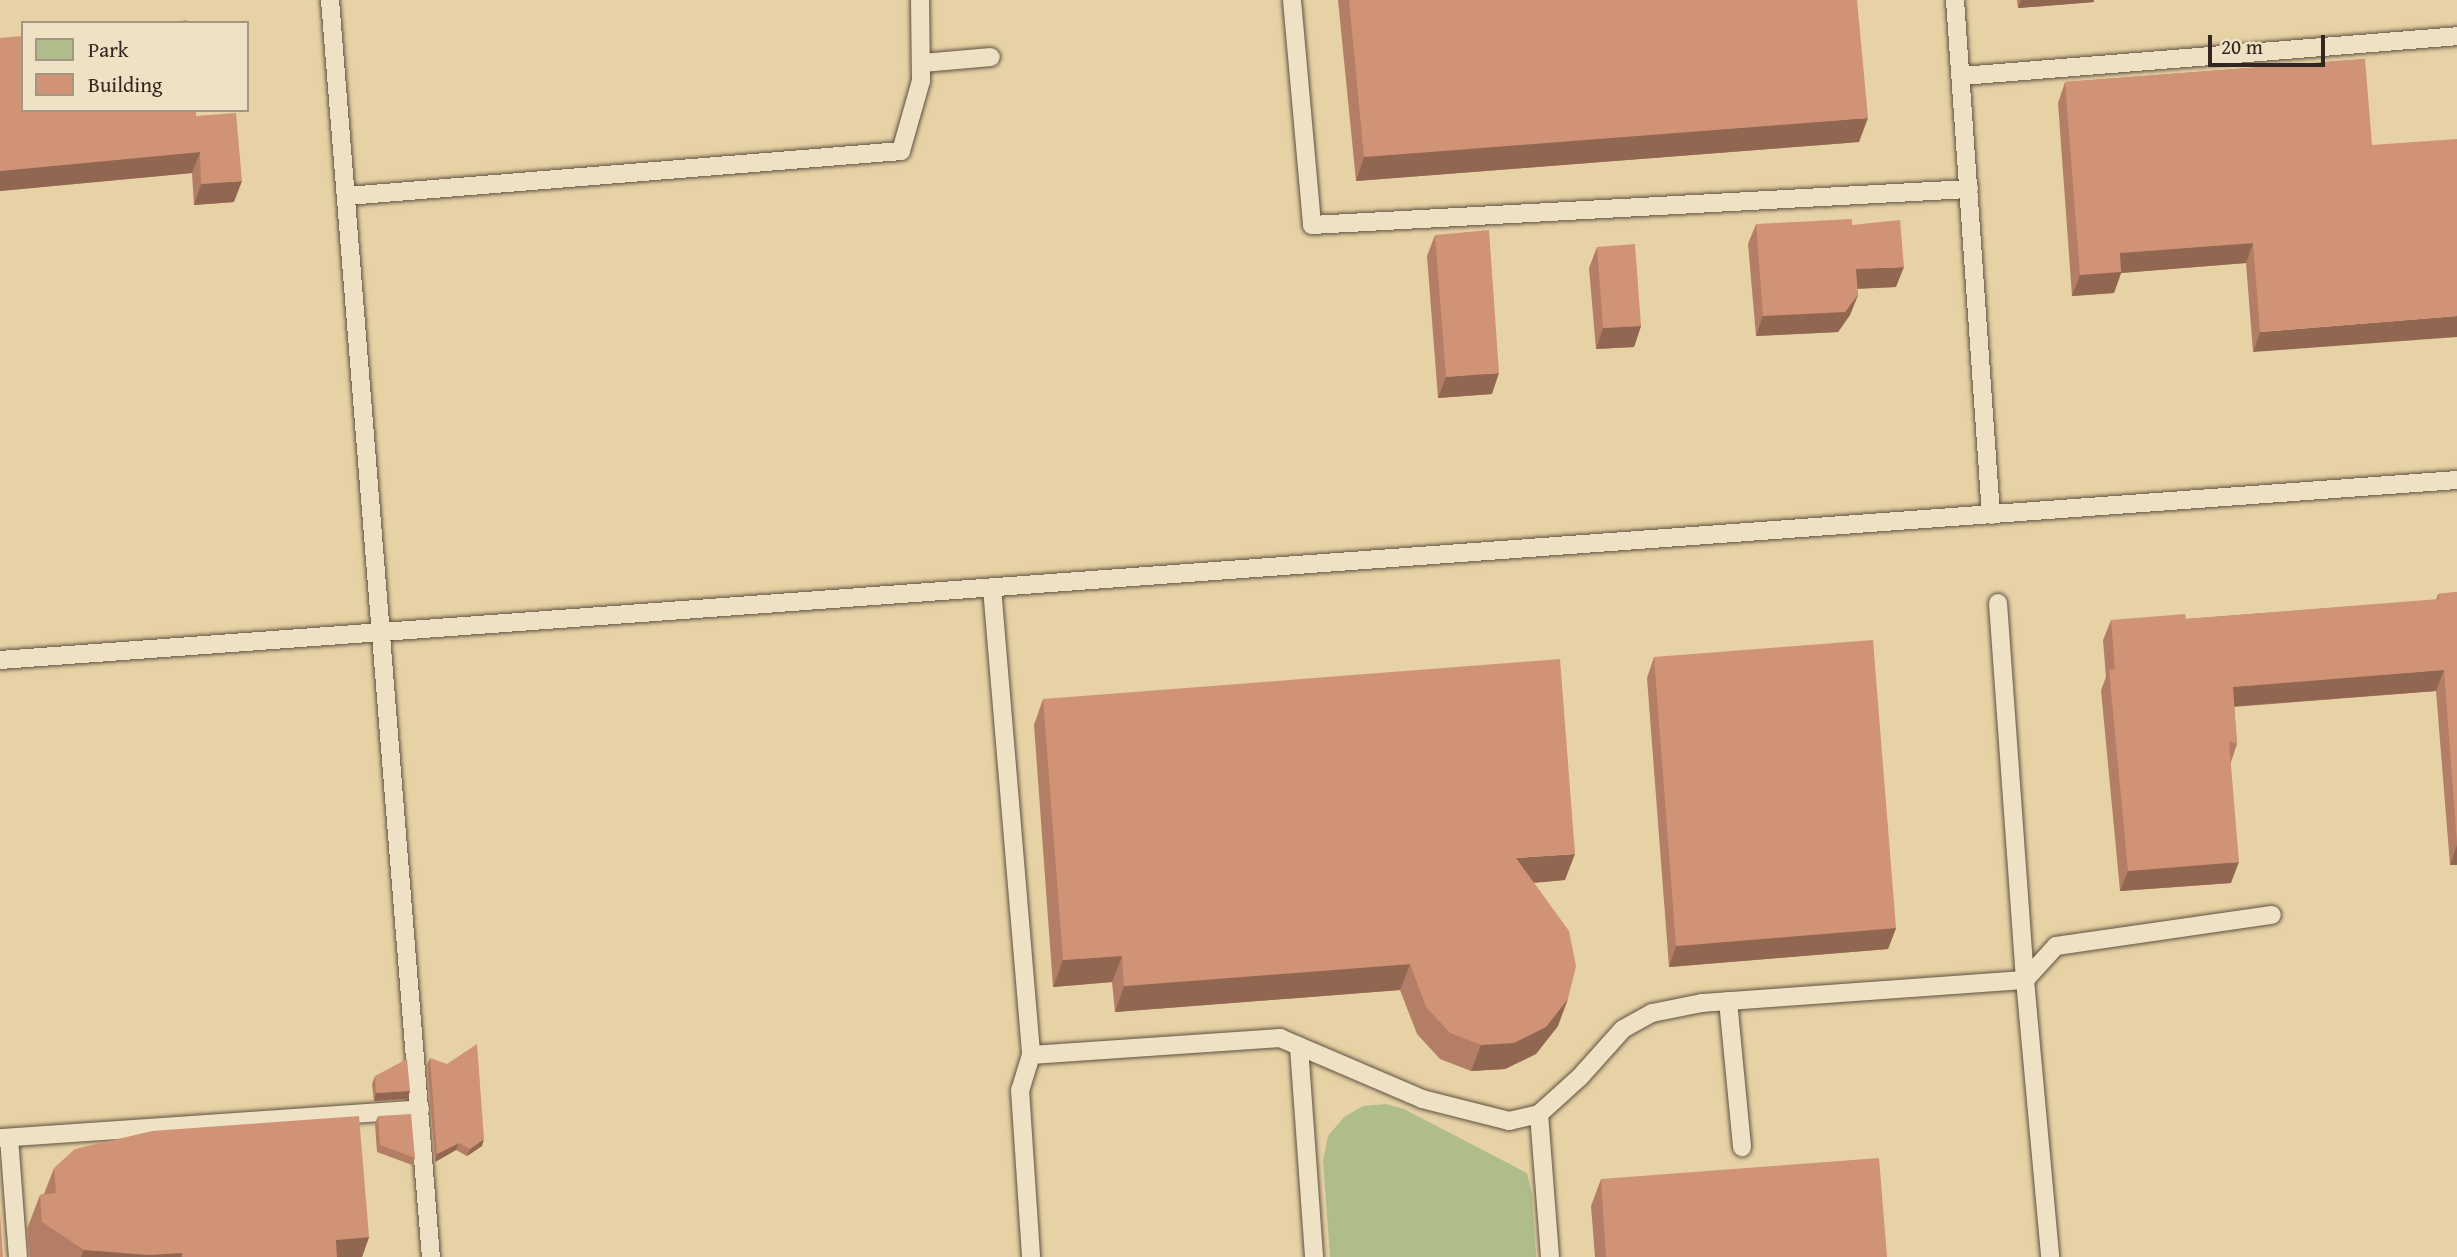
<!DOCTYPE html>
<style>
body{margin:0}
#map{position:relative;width:2457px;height:1257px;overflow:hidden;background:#e7d2a5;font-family:"Gentium Book Plus",serif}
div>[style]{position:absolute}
.green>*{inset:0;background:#afbd8b}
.roads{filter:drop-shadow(0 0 2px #5f5142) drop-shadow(0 0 2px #5f5142)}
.lane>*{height:18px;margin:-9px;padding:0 9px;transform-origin:9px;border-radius:9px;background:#efe2c4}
.wall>*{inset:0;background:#b37e65}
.shaded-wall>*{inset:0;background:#926752}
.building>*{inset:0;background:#d09375}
span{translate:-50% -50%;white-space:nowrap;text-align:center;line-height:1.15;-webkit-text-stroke:5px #efe2c4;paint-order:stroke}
.legend{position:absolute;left:21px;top:21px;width:228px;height:91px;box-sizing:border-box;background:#efe2c4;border:2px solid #a39783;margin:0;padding:9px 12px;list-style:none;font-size:21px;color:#322621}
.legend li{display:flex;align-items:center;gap:14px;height:35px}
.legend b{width:35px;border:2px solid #a39783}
.scale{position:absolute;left:2208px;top:35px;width:117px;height:32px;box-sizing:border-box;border:4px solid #322621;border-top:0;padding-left:9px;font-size:21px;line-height:24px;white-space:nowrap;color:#322621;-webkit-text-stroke:5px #efe2c4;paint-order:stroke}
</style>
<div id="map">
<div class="green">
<div style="clip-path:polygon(1386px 1104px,1404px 1109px,1527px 1173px,1532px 1194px,1536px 1257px,1330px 1257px,1323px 1160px,1328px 1136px,1344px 1117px,1363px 1106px)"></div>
</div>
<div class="roads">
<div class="lane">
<div style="left:330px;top:0;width:1261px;rotate:85.41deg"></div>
<div style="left:1292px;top:0;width:226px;rotate:84.9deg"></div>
<div style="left:1312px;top:225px;width:658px;rotate:-3.14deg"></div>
<div style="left:1955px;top:0;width:516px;rotate:86deg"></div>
<div style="left:923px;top:63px;width:68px;rotate:-5deg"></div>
<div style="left:1962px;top:76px;width:497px;rotate:-4.6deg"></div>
<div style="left:347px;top:196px;width:556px;rotate:-4.64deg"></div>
<div style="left:901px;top:151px;width:73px;rotate:-74.1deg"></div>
<div style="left:921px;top:81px;width:81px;rotate:-90.7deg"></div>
<div style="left:992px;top:588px;width:469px;rotate:85.2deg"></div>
<div style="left:1031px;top:1055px;width:250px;rotate:-3.9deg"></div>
<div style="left:1280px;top:1038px;width:155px;rotate:23.2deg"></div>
<div style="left:1422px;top:1099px;width:90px;rotate:14.2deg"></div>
<div style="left:1509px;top:1121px;width:31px;rotate:-13deg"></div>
<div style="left:1539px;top:1114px;width:55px;rotate:-42.1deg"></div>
<div style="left:1580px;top:1077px;width:64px;rotate:-48.1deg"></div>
<div style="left:1623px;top:1029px;width:33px;rotate:-29deg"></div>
<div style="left:1652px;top:1013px;width:51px;rotate:-11.3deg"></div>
<div style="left:1702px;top:1003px;width:324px;rotate:-4.1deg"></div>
<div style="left:2025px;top:980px;width:46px;rotate:-47.6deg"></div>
<div style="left:2056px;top:946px;width:218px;rotate:-8.2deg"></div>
<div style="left:1998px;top:603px;width:378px;rotate:85.9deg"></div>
<div style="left:2025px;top:980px;width:278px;rotate:84.8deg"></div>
<div style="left:0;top:660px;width:2464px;rotate:-4.19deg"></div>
<div style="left:1728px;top:1001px;width:147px;rotate:84.5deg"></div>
<div style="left:1299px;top:1047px;width:211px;rotate:85.9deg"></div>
<div style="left:1031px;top:1055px;width:37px;rotate:107deg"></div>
<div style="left:1020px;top:1090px;width:167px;rotate:86.2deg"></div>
<div style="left:1539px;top:1114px;width:143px;rotate:85.6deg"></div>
<div style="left:0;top:1138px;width:421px;rotate:-3.9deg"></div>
<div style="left:9px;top:1138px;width:119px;rotate:85.7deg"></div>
</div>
</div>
<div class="wall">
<div style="clip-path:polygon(1338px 0,1857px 0,1859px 142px,1356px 181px)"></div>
<div style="clip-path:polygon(2017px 0,2094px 0,2094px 2px,2018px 8px)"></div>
<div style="clip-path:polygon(0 38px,196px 116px,234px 202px,194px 205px,192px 173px,0 191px)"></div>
<div style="clip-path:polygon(2365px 59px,2253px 352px,2246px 263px,2121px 273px,2114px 293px,2072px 296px,2058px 103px,2065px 82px)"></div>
<div style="clip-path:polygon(1756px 224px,1852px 225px,1896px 287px,1857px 289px,1858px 295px,1850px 315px,1838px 332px,1756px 336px,1748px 244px)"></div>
<div style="clip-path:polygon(1435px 235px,1492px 394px,1438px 398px,1427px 256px)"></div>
<div style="clip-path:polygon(1597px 247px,1641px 326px,1634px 347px,1596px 349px,1589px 268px)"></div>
<div style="clip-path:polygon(2457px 592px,2457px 865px,2450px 865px,2436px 691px,2234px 707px,2237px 744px,2231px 762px,2231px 883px,2120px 891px,2101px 690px,2106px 677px,2103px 640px,2111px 620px,2186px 619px,2436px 600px,2438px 594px)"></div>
<div style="clip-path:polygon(1654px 657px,1896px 928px,1888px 949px,1669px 967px,1647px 678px)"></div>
<div style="clip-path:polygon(1043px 699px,1565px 880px,1533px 883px,1558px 1026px,1536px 1054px,1505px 1069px,1471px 1071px,1440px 1059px,1417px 1034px,1400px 990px,1115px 1012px,1112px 982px,1053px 987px,1034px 725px)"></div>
<div style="clip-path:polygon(430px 1058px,482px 1146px,467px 1156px,456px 1150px,435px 1162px,427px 1065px)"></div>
<div style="clip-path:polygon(375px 1076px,410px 1091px,407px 1099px,374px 1101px,372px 1084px)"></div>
<div style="clip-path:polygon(378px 1116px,415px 1158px,412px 1165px,377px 1152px,375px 1124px)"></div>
<div style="clip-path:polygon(54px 1168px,369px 1237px,362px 1257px,30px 1257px,29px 1256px,27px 1229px,40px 1195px,44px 1194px)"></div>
<div style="clip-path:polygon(1601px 1179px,1887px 1257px,1595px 1257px,1591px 1206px)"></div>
</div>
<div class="shaded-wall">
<div style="clip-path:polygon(2021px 0,2094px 0,2094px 2px,2018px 8px)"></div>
<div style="clip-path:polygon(1868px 118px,1859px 142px,1356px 181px,1364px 157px)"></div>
<div style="clip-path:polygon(200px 152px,192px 173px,0 191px,0 171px)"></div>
<div style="clip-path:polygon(242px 181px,234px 202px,194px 205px,201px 184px)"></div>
<div style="clip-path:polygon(2253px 243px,2246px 263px,2121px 273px,2114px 293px,2072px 296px,2080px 275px,2120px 253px)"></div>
<div style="clip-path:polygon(1904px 267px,1896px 287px,1848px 289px,1856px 269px)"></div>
<div style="clip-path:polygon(1858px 295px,1850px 315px,1838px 332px,1756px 336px,1763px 316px)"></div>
<div style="clip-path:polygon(2457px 316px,2457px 337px,2253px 352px,2260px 332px)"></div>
<div style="clip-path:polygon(1641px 326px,1634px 347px,1596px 349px,1603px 328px)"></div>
<div style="clip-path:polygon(1499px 373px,1492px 394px,1438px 398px,1446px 377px)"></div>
<div style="clip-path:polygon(2444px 670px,2436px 691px,2225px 707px,2233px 687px)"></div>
<div style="clip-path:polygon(2457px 845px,2457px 865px,2450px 865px)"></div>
<div style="clip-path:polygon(1575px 854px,1565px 880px,1506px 885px,1516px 858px)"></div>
<div style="clip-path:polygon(2239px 862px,2231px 883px,2120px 891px,2128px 871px)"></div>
<div style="clip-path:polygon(1896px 928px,1888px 949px,1669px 967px,1676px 946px)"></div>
<div style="clip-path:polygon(1122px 956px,1112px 982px,1053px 987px,1063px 960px)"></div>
<div style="clip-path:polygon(1410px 964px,1400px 990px,1115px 1012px,1124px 986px)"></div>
<div style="clip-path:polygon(1568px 999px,1558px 1026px,1536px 1054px,1505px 1069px,1471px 1071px,1481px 1045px)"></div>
<div style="clip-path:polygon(410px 1091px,407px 1099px,374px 1101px,376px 1093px)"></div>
<div style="clip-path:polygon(484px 1139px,482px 1146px,467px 1156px,470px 1149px)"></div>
<div style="clip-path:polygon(459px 1143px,456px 1150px,435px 1162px,437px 1154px)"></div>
<div style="clip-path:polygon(369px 1237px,362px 1257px,329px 1257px,336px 1240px)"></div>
<div style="clip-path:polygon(84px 1250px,182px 1253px,181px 1257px,81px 1257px)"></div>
</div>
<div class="building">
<div style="clip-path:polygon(1349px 0,1857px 0,1868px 118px,1364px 157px)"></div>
<div style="clip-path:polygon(187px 20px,187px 23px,161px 23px)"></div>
<div style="clip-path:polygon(23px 36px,23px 110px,196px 110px,196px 116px,236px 113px,242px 181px,201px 184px,200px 152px,0 171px,0 38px)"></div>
<div style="clip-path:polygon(2365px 59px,2372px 145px,2457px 139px,2457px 316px,2260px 332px,2253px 243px,2120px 253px,2121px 272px,2080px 275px,2065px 82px)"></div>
<div style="clip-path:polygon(1852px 219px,1852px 225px,1900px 220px,1904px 267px,1856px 269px,1858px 295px,1845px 312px,1763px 316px,1756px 224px)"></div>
<div style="clip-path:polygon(1489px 230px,1499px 373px,1446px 377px,1435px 235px)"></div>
<div style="clip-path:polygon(1635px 244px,1641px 326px,1603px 328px,1597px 247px)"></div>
<div style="clip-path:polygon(2457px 592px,2457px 844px,2444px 670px,2233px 687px,2237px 744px,2229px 741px,2239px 862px,2128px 871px,2109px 670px,2115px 669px,2111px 620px,2185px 614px,2186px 619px,2439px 599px,2438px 594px)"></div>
<div style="clip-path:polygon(1873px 640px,1896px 928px,1676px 946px,1654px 657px)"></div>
<div style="clip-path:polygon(1560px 659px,1575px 854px,1516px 858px,1569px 931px,1576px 966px,1568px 999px,1546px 1027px,1514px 1043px,1481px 1045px,1450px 1033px,1426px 1007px,1410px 964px,1124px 986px,1122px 956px,1063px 960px,1043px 699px)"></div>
<div style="clip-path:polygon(477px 1044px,484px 1139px,470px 1149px,459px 1143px,437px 1154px,430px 1058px,447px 1064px)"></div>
<div style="clip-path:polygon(407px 1059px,410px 1091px,376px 1093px,375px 1076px)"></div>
<div style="clip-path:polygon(411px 1114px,415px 1158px,380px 1145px,378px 1116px)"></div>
<div style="clip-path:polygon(359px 1116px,369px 1237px,336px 1240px,337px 1257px,183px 1257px,182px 1253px,149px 1255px,84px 1250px,42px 1222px,40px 1195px,56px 1193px,54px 1168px,75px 1149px,152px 1131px)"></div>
<div style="clip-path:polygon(1879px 1158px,1887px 1257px,1606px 1257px,1601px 1179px)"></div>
<div style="clip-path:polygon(0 1212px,3px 1257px,0 1257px)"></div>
</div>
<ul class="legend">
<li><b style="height:19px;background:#afbd8b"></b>Park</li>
<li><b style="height:19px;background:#d09375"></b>Building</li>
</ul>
<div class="scale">20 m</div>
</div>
